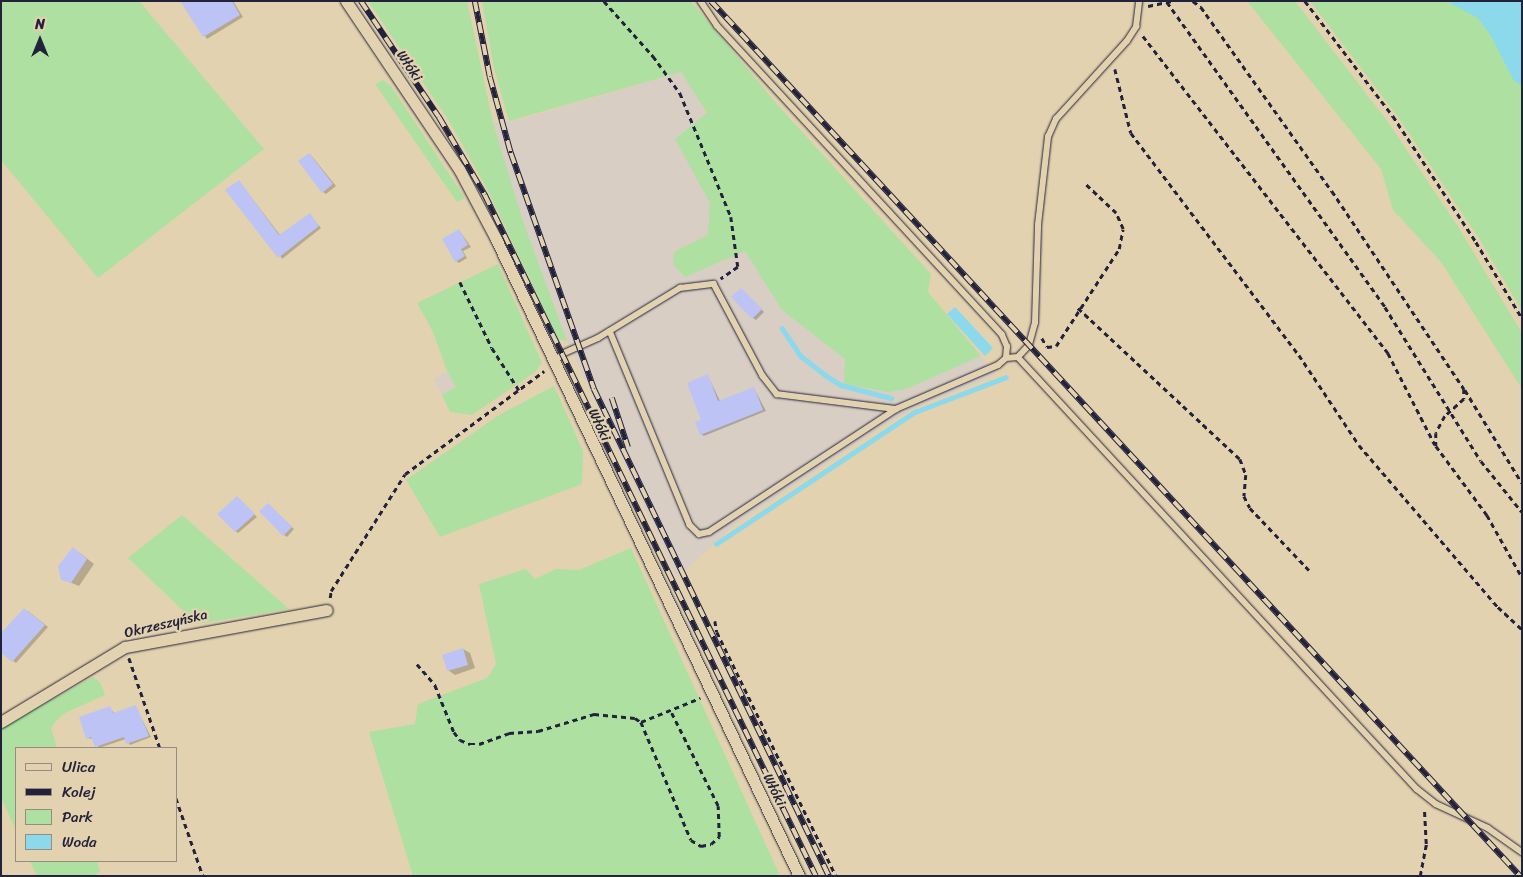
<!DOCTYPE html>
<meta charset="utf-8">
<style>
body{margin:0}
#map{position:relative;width:1523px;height:877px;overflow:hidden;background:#e3d2af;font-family:Sriracha,sans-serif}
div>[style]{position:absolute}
.built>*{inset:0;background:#d8cec4}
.green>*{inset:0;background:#aee0a1}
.water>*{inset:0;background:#8cd9eb}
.shadow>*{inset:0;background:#0003}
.stream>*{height:4.5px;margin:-2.25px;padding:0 2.25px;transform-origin:2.25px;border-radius:2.25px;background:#8cd9eb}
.building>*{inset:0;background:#bdc4f5}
.path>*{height:2.5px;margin-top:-1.25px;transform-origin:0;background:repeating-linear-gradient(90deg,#22223b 0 5px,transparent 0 9px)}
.roads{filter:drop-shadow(0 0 1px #22223b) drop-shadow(0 0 1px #22223b)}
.service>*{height:5.5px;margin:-2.75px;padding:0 2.75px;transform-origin:2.75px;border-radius:2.75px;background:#e3d2af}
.minor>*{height:11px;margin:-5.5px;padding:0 5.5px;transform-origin:5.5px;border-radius:5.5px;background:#e3d2af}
.rail>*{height:5.5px;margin-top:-2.75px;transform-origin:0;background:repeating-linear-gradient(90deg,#e3d2af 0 11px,#22223b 0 22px);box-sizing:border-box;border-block:1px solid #22223b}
span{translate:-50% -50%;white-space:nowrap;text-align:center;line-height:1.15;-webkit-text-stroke:5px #e3d2af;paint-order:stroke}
.street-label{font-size:14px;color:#22223b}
.frame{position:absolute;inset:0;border:2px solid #22223b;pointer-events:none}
.legend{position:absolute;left:15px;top:747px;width:162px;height:115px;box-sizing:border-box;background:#e3d2af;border:1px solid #968c81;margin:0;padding:6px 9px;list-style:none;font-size:15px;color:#22223b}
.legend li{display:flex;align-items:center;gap:10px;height:25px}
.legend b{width:25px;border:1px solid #968c81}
.north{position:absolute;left:15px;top:15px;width:50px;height:50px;-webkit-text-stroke:4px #e3d2af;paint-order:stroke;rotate:0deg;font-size:14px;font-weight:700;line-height:20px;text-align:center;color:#22223b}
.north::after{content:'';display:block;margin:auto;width:18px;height:22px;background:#22223b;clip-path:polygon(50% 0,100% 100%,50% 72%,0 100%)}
</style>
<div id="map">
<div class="built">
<div style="clip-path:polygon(681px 72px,819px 290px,906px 389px,981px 356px,996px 375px,913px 409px,883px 426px,736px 524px,677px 578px,567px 341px,523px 221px,493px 123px,521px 119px)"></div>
<div style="clip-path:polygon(447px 371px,456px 387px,442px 395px,433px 379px)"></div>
</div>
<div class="green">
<div style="clip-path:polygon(1px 1px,139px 1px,264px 149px,98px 278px,1px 160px)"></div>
<div style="clip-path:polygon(368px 1px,467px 1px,493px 123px,523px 221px,567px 341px,558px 339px,487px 189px,449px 121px)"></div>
<div style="clip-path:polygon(482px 1px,691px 1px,776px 103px,931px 274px,928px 292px,981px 356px,906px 389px,889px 392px,844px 384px,845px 359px,782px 310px,745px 251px,685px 277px,673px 264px,674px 252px,708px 235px,710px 203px,675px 139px,707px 113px,681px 72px,509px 121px,494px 68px)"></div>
<div style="clip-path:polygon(1247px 1px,1295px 1px,1388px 122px,1457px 225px,1522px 333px,1522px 389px,1441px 262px,1393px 210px,1381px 169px)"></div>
<div style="clip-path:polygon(1310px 1px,1522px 1px,1522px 311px,1480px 240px,1396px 114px)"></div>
<div style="clip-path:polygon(383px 80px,391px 86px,465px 198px,457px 202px,375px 84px)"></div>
<div style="clip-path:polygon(498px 264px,542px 363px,535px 372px,472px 415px,450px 412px,442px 395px,456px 387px,447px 371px,433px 332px,417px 303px)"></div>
<div style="clip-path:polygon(554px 386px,583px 451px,582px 484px,440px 537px,406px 480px,499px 415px)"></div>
<div style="clip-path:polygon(182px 515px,289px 609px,197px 624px,128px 558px)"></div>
<div style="clip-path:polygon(631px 548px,780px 876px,413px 876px,369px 732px,415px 724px,418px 704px,487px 678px,496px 664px,479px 584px,526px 569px,535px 579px,556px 569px,579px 570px)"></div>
<div style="clip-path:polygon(93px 677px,100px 682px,105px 695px,65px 713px,55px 722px,51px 728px,57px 748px,16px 748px,16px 830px,1px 798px,1px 728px)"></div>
<div style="clip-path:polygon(30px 861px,97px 861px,100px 871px,94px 876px,37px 876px)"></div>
</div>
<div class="water">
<div style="clip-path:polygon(1446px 1px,1522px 1px,1522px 85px,1514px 81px,1491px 36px,1478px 18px)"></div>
<div style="clip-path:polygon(955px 307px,993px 348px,985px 356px,947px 314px)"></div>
</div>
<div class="shadow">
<div style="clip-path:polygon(181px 1px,233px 1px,243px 17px,207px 39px)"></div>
<div style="clip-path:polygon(310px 154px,336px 186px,326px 194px,323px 192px)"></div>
<div style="clip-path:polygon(239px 181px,280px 235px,310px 215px,321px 228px,282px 259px)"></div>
<div style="clip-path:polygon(459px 230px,471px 247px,463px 251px,467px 258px,459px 263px,456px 261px)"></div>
<div style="clip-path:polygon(741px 289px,764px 312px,756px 320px,753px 318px)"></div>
<div style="clip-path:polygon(708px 376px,720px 401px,754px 388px,766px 411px,704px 436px,701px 434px)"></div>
<div style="clip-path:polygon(237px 497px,257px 517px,238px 533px,235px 531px)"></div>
<div style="clip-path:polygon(268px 504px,294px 529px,287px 537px,284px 535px)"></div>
<div style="clip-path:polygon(80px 553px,94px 564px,79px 586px,62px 579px)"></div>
<div style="clip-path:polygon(28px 611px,48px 627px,16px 663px,1px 652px)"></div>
<div style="clip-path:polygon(463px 649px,470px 653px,475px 668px,455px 675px,448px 670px)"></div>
<div style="clip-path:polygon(135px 706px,151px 737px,130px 745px,126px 739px,99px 748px,93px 739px,87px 738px,110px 708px,115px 714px)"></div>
</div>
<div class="stream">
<div style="left:782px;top:328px;width:34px;rotate:56deg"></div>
<div style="left:801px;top:356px;width:31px;rotate:38deg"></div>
<div style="left:825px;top:375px;width:19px;rotate:32deg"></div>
<div style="left:841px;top:385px;width:52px;rotate:14.6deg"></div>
<div style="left:716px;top:544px;width:239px;rotate:-33.6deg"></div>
<div style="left:915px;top:412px;width:97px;rotate:-21deg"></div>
</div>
<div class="building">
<div style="clip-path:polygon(180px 1px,232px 1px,240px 15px,203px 37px)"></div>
<div style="clip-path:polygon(309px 153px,333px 184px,322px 193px,298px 161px)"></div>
<div style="clip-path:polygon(239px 180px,279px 235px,310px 213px,319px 226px,278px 258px,225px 190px)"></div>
<div style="clip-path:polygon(459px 229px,468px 245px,461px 249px,465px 256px,455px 262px,442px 239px)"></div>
<div style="clip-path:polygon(741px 288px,762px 309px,752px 319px,731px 297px)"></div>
<div style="clip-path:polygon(708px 374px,718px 401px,754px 387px,763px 410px,700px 435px,695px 422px,701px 420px,687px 383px)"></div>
<div style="clip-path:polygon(237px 496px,255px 514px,235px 532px,217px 514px)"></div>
<div style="clip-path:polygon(268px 503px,292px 527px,283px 536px,259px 511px)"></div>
<div style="clip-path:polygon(73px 547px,87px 559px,71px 583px,61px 580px,58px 566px)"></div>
<div style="clip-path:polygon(24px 608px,45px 625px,12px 662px,1px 653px,1px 633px)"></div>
<div style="clip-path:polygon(463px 648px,468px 665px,447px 671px,442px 655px)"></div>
<div style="clip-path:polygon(136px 705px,149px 736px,126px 744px,124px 737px,95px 747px,91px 737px,86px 739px,79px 717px,110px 706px,113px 713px)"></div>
</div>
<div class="path">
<div style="left:604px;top:1px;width:74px;rotate:48.3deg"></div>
<div style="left:653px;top:56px;width:46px;rotate:53.9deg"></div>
<div style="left:680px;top:93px;width:134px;rotate:67.6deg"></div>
<div style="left:731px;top:217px;width:50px;rotate:82deg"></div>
<div style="left:738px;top:267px;width:21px;rotate:145deg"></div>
<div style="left:1193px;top:1px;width:10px;rotate:37deg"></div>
<div style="left:1201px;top:7px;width:226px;rotate:54.6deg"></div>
<div style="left:1332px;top:191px;width:238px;rotate:56.3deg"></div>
<div style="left:1464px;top:389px;width:10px;rotate:90deg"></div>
<div style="left:1464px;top:399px;width:25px;rotate:138deg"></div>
<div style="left:1445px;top:416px;width:19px;rotate:118deg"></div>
<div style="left:1436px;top:433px;width:13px;rotate:90deg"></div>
<div style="left:1436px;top:446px;width:86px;rotate:53.5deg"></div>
<div style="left:1487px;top:515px;width:71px;rotate:60.6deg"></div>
<div style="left:1305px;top:1px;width:145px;rotate:52.6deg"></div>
<div style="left:1393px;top:116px;width:151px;rotate:56.6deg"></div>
<div style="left:1476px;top:242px;width:89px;rotate:58.8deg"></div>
<div style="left:1167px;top:2px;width:375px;rotate:54.4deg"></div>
<div style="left:1385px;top:307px;width:181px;rotate:58.1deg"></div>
<div style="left:1481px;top:461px;width:65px;rotate:51.2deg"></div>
<div style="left:1148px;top:6px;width:24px;rotate:-12deg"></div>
<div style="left:1143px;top:36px;width:401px;rotate:52.3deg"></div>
<div style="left:1388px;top:353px;width:103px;rotate:62.9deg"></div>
<div style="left:1115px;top:69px;width:66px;rotate:76deg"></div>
<div style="left:1131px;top:133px;width:278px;rotate:52.9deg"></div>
<div style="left:1299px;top:355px;width:108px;rotate:56.3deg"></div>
<div style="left:1359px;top:445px;width:213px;rotate:49.4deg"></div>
<div style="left:1498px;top:607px;width:33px;rotate:43deg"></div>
<div style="left:460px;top:282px;width:73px;rotate:64.1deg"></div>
<div style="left:492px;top:348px;width:50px;rotate:57.3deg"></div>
<div style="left:1078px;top:308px;width:221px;rotate:43deg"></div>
<div style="left:1240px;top:459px;width:17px;rotate:69deg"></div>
<div style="left:1246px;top:475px;width:21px;rotate:95deg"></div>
<div style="left:1244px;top:496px;width:13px;rotate:63deg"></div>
<div style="left:1250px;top:508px;width:87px;rotate:46.4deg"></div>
<div style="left:1042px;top:338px;width:10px;rotate:61deg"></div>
<div style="left:1047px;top:347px;width:9px;rotate:-6deg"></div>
<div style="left:1056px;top:346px;width:116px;rotate:-57deg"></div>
<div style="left:1119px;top:249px;width:20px;rotate:-79deg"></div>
<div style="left:1123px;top:229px;width:17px;rotate:-114deg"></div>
<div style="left:1116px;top:213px;width:44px;rotate:-136.8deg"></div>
<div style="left:1465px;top:390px;width:109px;rotate:58.5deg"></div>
<div style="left:330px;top:598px;width:7px;rotate:-82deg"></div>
<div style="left:331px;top:591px;width:138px;rotate:-57.7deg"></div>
<div style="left:405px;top:474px;width:173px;rotate:-36.5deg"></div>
<div style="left:715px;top:621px;width:11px;rotate:80deg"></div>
<div style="left:717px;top:632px;width:271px;rotate:64deg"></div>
<div style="left:129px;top:658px;width:95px;rotate:71deg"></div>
<div style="left:417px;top:664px;width:28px;rotate:49deg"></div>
<div style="left:435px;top:685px;width:51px;rotate:68deg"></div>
<div style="left:454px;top:732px;width:10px;rotate:53deg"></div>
<div style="left:460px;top:740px;width:11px;rotate:22deg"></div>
<div style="left:470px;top:744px;width:9px"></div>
<div style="left:479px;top:744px;width:32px;rotate:-20deg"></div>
<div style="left:509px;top:733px;width:29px;rotate:-4deg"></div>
<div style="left:538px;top:731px;width:59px;rotate:-16.9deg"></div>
<div style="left:594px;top:714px;width:41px;rotate:5.6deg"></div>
<div style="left:635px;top:718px;width:7px;rotate:34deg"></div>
<div style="left:641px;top:722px;width:128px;rotate:67deg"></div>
<div style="left:691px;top:840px;width:12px;rotate:31deg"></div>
<div style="left:701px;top:846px;width:10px;rotate:-11deg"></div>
<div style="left:711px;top:844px;width:11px;rotate:-41deg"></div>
<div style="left:719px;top:837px;width:31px;rotate:-92deg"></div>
<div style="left:718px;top:806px;width:107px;rotate:-116.6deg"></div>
<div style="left:641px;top:722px;width:64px;rotate:-22.1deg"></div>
<div style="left:176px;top:798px;width:83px;rotate:70.9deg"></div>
<div style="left:1420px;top:876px;width:33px;rotate:-79deg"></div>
<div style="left:1426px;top:844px;width:36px;rotate:-93deg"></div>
</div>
<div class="roads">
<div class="service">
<div style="left:610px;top:331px;width:210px;rotate:67.6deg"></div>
<div style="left:690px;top:525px;width:13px;rotate:45deg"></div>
<div style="left:699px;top:534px;width:10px;rotate:-11deg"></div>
<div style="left:709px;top:532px;width:224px;rotate:-33.3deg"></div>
<div style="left:896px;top:409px;width:111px;rotate:-23.3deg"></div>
<div style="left:998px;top:365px;width:11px;rotate:-41deg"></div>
<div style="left:1006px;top:358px;width:11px;rotate:-85deg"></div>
<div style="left:1007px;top:347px;width:13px;rotate:-113deg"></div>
<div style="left:1002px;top:335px;width:420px;rotate:-132.7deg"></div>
<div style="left:717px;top:26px;width:30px;rotate:-124deg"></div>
<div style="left:1018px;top:357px;width:588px;rotate:47.27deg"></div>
<div style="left:1417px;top:789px;width:24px;rotate:38deg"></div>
<div style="left:1436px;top:804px;width:57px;rotate:24.8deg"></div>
<div style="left:1488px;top:828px;width:42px;rotate:35.2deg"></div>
<div style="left:1006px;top:358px;width:12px;rotate:-5deg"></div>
<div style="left:1018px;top:357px;width:16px;rotate:-47deg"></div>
<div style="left:1029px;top:345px;width:23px;rotate:-75deg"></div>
<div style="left:1035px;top:323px;width:98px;rotate:-88.2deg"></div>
<div style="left:1038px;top:225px;width:89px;rotate:-83.5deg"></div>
<div style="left:1048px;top:137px;width:20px;rotate:-66deg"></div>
<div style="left:1056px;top:119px;width:105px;rotate:-47.7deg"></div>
<div style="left:1127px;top:41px;width:17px;rotate:-57deg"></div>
<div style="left:1136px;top:27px;width:26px;rotate:-83deg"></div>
<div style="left:555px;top:362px;width:11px;rotate:-49deg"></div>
<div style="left:562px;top:354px;width:39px;rotate:-24deg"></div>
<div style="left:598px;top:338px;width:96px;rotate:-31.4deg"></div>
<div style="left:680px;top:288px;width:34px;rotate:-7deg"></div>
<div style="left:714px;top:284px;width:104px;rotate:62deg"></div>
<div style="left:763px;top:376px;width:23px;rotate:52deg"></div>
<div style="left:777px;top:394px;width:120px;rotate:7.2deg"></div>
</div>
<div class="minor">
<div style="left:346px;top:1px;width:202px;rotate:56.1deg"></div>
<div style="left:459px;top:169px;width:79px;rotate:62.1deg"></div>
<div style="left:496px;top:239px;width:705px;rotate:64.56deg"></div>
<div style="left:1px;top:722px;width:145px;rotate:-31.2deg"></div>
<div style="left:125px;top:647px;width:205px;rotate:-10.4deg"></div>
</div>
</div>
<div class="rail">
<div style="left:361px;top:1px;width:140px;rotate:56.1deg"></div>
<div style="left:439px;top:117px;width:91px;rotate:59.5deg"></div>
<div style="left:485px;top:195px;width:757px;rotate:64.08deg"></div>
<div style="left:475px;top:1px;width:77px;rotate:78.8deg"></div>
<div style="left:490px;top:77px;width:79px;rotate:74.6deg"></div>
<div style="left:511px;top:153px;width:250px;rotate:70.6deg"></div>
<div style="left:594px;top:389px;width:541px;rotate:64.24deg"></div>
<div style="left:711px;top:1px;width:1192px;rotate:47.24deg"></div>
<div style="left:612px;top:398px;width:52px;rotate:71.9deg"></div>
</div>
<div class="street-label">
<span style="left:409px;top:66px;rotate:56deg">Włóki</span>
<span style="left:599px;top:425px;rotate:65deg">Włóki</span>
<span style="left:166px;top:624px;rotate:-13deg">Okrzeszyńska</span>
<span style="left:774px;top:790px;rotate:64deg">Włóki</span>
</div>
<div class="frame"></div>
<ul class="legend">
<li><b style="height:6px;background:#e3d2af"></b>Ulica</li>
<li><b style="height:6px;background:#22223b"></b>Kolej</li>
<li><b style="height:14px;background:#aee0a1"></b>Park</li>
<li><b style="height:14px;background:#8cd9eb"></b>Woda</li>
</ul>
<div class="north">N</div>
</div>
